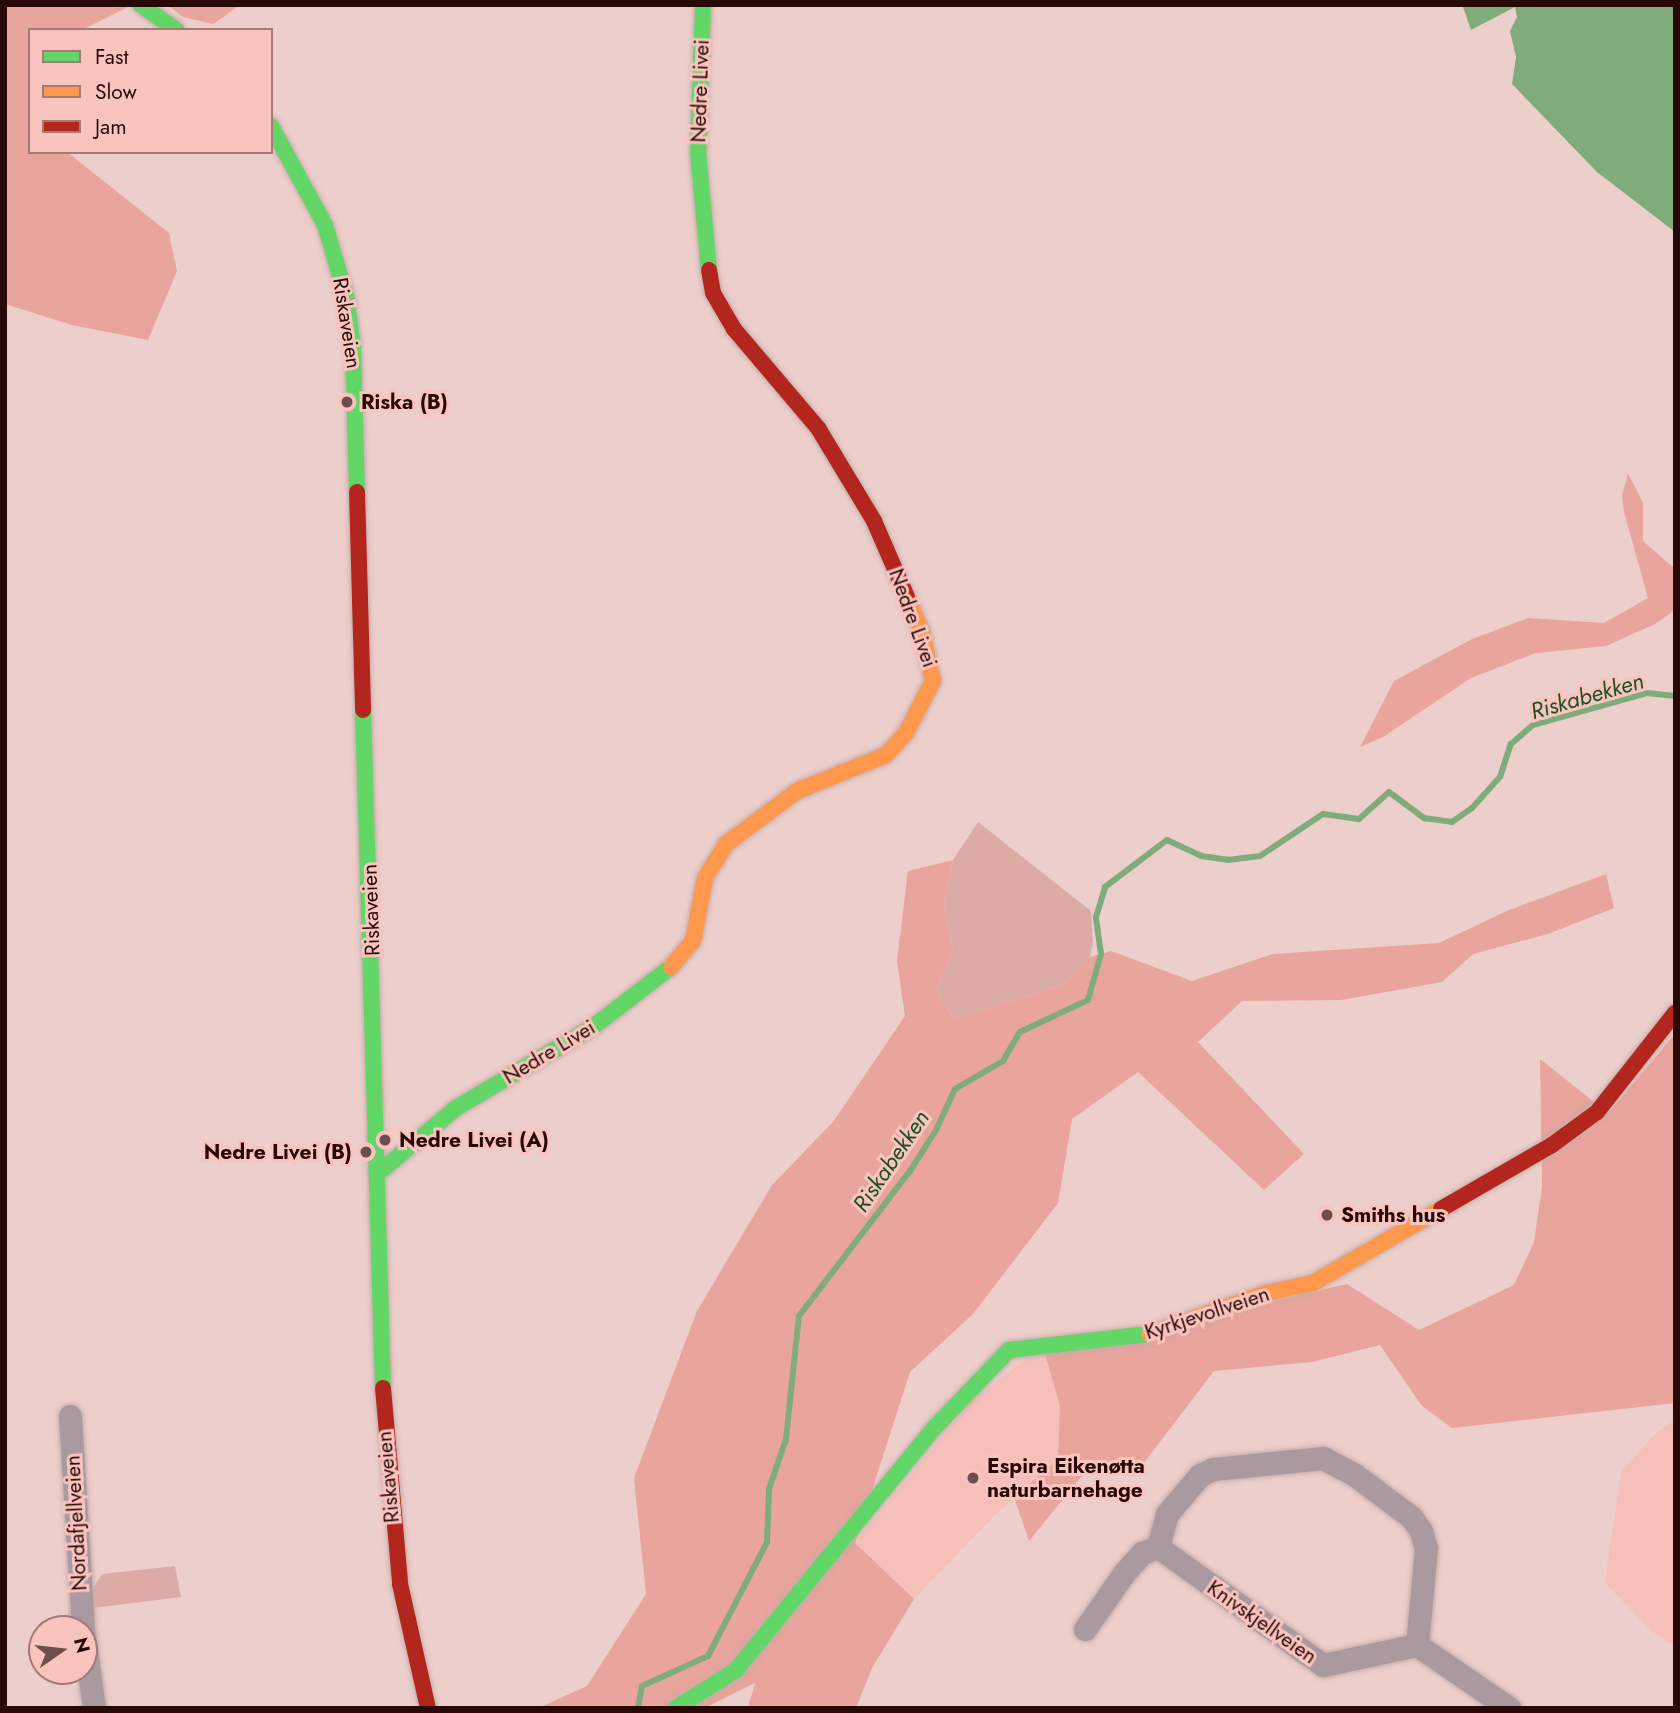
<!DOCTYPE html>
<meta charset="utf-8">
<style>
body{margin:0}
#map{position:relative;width:1680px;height:1713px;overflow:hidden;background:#eccecb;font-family:Jost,sans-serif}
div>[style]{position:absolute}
.built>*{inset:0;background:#f6bfb9}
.green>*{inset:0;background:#ddaba6}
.forest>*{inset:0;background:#e8a49d}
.water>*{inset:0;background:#80ac7c}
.stream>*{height:6px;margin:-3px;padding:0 3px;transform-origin:3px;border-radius:3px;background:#80ac7c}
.roads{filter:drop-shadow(0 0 2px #c6adaa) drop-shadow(0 0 2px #c6adaa)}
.street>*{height:23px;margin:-11.5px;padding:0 11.5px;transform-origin:11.5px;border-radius:11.5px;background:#aa9aa0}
.fast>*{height:16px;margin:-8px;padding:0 8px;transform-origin:8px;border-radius:8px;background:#63d668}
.slow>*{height:16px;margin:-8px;padding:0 8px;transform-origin:8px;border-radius:8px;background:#ff974d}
.jam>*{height:16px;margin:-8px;padding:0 8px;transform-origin:8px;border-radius:8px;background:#b3261e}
.dots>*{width:19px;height:19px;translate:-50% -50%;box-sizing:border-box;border:4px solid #f9c4be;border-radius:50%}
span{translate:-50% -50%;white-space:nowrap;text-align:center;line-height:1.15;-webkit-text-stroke:6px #f9c4be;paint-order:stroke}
.street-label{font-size:21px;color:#280908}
.poi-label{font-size:21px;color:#280908;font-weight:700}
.left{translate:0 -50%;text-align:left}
.right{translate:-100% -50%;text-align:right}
.water-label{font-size:23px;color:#1c5123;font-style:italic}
.frame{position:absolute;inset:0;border:7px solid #280908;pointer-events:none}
.legend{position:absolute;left:28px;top:28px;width:245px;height:126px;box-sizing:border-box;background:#f9c4be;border:2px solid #a57975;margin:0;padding:9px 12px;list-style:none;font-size:21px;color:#280908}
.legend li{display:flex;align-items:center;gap:14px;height:35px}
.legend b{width:35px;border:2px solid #a57975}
.north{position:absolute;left:28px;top:1615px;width:70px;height:70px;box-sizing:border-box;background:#f9c4be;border:2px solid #a57975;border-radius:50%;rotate:76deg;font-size:19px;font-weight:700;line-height:28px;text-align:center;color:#280908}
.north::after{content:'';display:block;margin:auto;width:24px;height:32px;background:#6d4e4c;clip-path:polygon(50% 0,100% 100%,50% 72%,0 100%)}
</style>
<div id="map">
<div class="built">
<div style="clip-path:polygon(1045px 1354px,1060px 1406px,1058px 1460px,996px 1514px,914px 1599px,855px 1543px,970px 1403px,1023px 1361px)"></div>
<div style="clip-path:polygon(1675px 1420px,1675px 1646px,1653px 1632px,1605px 1583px,1621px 1472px,1657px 1432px)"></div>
</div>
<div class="green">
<div style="clip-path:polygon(978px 822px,1091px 911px,1093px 942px,1090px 957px,1063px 985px,954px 1019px,936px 990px,953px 952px,944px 904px,953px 860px)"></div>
<div style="clip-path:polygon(175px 1566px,181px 1597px,93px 1608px,92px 1590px,102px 1574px)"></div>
</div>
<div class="forest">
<div style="clip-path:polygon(5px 5px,132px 5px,82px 30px,30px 30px,30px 152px,67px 152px,169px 233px,177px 271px,148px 340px,72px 325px,5px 304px)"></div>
<div style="clip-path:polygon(168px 5px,240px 5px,213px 24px,183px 17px)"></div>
<div style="clip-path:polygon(1628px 473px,1643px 503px,1643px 541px,1675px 569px,1675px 610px,1655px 624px,1606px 646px,1536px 653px,1471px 678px,1383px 737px,1360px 747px,1394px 681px,1472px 639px,1528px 618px,1604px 623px,1648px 598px,1624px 512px,1622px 496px)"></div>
<div style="clip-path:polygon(953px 860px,944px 904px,953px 952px,936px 990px,954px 1019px,1063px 985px,1090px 957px,1111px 951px,1192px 981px,1273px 954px,1439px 943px,1509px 910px,1606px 874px,1614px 908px,1548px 934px,1473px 954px,1442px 982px,1341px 1000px,1242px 1001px,1198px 1042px,1304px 1154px,1264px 1190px,1138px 1072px,1072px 1119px,1058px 1203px,973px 1314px,910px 1372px,855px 1543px,914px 1599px,872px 1668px,856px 1708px,748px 1708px,755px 1683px,705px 1708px,538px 1708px,587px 1686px,646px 1594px,634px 1478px,697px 1311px,772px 1185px,833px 1122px,905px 1016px,897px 961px,908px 871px)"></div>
<div style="clip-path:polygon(1675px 1034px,1675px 1403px,1452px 1428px,1422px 1406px,1380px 1345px,1312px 1362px,1214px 1371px,1143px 1464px,1094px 1461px,1029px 1541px,1014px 1497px,1058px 1459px,1060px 1406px,1045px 1354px,1347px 1284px,1419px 1330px,1514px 1285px,1534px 1242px,1542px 1187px,1540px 1059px,1608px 1113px)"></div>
</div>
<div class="water">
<div style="clip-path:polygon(1675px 5px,1675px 232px,1597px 172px,1512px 84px,1516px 57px,1510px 31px,1517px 17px,1515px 7px,1471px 30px,1463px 7px)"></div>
</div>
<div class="stream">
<div style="left:638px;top:1708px;width:22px;rotate:-80deg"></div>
<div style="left:642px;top:1686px;width:72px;rotate:-24.4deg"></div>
<div style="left:708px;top:1656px;width:128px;rotate:-62.6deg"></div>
<div style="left:767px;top:1542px;width:53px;rotate:-87.8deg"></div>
<div style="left:769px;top:1489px;width:53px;rotate:-71.2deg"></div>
<div style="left:786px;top:1439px;width:124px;rotate:-84deg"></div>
<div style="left:799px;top:1316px;width:183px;rotate:-52.6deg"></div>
<div style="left:910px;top:1171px;width:49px;rotate:-57.6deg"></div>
<div style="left:936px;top:1130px;width:45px;rotate:-65.1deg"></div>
<div style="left:955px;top:1089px;width:56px;rotate:-30.3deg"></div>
<div style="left:1003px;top:1061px;width:34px;rotate:-60deg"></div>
<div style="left:1020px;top:1032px;width:75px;rotate:-25.2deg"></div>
<div style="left:1088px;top:1000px;width:48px;rotate:-74.2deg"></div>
<div style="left:1101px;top:954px;width:37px;rotate:-98deg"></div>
<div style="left:1096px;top:917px;width:31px;rotate:-73deg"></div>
<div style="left:1105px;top:887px;width:78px;rotate:-37.2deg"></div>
<div style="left:1167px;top:840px;width:38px;rotate:25deg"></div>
<div style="left:1201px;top:856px;width:27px;rotate:8deg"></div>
<div style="left:1228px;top:860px;width:32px;rotate:-7deg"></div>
<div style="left:1260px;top:856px;width:76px;rotate:-33.7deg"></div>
<div style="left:1323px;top:814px;width:36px;rotate:8deg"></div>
<div style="left:1359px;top:819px;width:40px;rotate:-42deg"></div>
<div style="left:1389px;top:792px;width:44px;rotate:36.6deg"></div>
<div style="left:1424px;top:818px;width:28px;rotate:8deg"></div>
<div style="left:1452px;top:822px;width:24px;rotate:-35deg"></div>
<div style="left:1472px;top:808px;width:42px;rotate:-47.9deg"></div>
<div style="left:1500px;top:777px;width:35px;rotate:-72deg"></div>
<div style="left:1511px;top:744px;width:29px;rotate:-41deg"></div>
<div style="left:1533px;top:725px;width:118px;rotate:-15.7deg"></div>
<div style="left:1647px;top:693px;width:28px;rotate:6deg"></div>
</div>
<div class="roads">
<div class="street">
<div style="left:70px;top:1416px;width:213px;rotate:86.5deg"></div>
<div style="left:1158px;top:1547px;width:34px;rotate:-75deg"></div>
<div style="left:1167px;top:1514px;width:51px;rotate:-49.8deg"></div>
<div style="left:1200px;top:1475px;width:14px;rotate:-25deg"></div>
<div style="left:1213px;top:1469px;width:111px;rotate:-5.7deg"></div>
<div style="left:1323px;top:1458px;width:36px;rotate:28deg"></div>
<div style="left:1355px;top:1475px;width:70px;rotate:36.9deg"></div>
<div style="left:1411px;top:1517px;width:17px;rotate:54deg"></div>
<div style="left:1421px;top:1531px;width:18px;rotate:74deg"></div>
<div style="left:1426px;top:1548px;width:97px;rotate:95.3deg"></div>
<div style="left:1085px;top:1629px;width:68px;rotate:-55.1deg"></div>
<div style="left:1124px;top:1573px;width:27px;rotate:-48deg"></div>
<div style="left:1142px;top:1553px;width:17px;rotate:-21deg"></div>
<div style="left:1158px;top:1547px;width:203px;rotate:35.6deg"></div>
<div style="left:1323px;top:1665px;width:96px;rotate:-12deg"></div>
<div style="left:1417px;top:1645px;width:112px;rotate:34.4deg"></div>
<div style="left:84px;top:1635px;width:74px;rotate:82.2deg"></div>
</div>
<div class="fast">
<div style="left:141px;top:5px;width:43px;rotate:35.5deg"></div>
<div style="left:703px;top:5px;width:147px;rotate:91.9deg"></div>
<div style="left:698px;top:152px;width:119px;rotate:84.7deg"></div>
<div style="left:271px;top:126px;width:113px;rotate:61.4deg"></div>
<div style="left:325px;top:225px;width:74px;rotate:73.5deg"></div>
<div style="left:346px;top:296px;width:52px;rotate:82.3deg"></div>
<div style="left:353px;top:348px;width:144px;rotate:88.4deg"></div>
<div style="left:363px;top:710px;width:678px;rotate:88.31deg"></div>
<div style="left:377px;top:1174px;width:103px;rotate:-39.9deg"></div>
<div style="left:456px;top:1108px;width:159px;rotate:-30.6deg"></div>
<div style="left:593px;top:1027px;width:98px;rotate:-37.6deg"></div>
<div style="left:676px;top:1708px;width:71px;rotate:-32.3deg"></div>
<div style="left:736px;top:1670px;width:315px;rotate:-50.7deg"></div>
<div style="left:936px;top:1426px;width:105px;rotate:-46.2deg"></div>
<div style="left:1009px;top:1350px;width:141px;rotate:-6.5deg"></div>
</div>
<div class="slow">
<div style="left:671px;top:967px;width:34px;rotate:-50deg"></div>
<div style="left:693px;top:941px;width:64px;rotate:-79.2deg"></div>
<div style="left:705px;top:878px;width:40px;rotate:-58deg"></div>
<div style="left:726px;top:844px;width:89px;rotate:-36.7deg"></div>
<div style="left:797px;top:791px;width:96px;rotate:-22deg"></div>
<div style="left:886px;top:755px;width:30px;rotate:-48deg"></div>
<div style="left:906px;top:733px;width:59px;rotate:-62.6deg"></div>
<div style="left:933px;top:681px;width:50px;rotate:-102.7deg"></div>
<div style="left:922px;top:632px;width:38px;rotate:-113deg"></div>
<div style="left:1149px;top:1334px;width:125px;rotate:-19.2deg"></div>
<div style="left:1267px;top:1293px;width:47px;rotate:-12.3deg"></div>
<div style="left:1313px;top:1283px;width:148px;rotate:-30deg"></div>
</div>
<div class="jam">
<div style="left:709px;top:270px;width:23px;rotate:80deg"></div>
<div style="left:713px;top:293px;width:42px;rotate:59.7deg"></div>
<div style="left:734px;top:329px;width:130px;rotate:49.7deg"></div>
<div style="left:818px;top:428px;width:109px;rotate:58.9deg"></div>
<div style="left:874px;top:521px;width:83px;rotate:66.5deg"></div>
<div style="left:357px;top:492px;width:218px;rotate:88.4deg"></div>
<div style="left:1441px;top:1209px;width:128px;rotate:-30deg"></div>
<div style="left:1552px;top:1145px;width:56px;rotate:-36.3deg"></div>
<div style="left:1597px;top:1112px;width:126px;rotate:-51.8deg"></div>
<div style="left:383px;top:1388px;width:197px;rotate:85deg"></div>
<div style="left:400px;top:1584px;width:127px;rotate:77.3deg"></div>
</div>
</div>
<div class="dots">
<div style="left:347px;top:402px;background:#6d4e4c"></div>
<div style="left:385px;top:1140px;background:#6d4e4c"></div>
<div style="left:366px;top:1152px;background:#6d4e4c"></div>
<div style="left:1327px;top:1215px;background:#6d4e4c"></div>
<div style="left:973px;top:1478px;background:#6d4e4c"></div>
</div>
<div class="street-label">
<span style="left:700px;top:91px;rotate:-88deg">Nedre Livei</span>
<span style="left:347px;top:323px;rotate:81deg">Riskaveien</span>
<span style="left:913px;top:618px;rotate:70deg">Nedre Livei</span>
<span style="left:371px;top:910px;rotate:-92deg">Riskaveien</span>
<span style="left:549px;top:1052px;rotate:-31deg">Nedre Livei</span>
<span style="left:1207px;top:1313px;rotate:-18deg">Kyrkjevollveien</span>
<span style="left:388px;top:1477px;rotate:-95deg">Riskaveien</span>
<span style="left:76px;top:1523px;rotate:-93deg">Nordafjellveien</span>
<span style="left:1262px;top:1622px;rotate:35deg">Knivskjellveien</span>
</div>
<div class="poi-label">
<span class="left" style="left:361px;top:402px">Riska (B)</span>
<span class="left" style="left:399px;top:1140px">Nedre Livei (A)</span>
<span class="right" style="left:352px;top:1152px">Nedre Livei (B)</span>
<span class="left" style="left:1341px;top:1215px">Smiths hus</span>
<span class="left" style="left:987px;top:1478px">Espira Eikenøtta<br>naturbarnehage</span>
</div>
<div class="water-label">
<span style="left:1587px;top:696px;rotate:-16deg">Riskabekken</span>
<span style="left:891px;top:1161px;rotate:-56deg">Riskabekken</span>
</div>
<div class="frame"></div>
<ul class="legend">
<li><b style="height:9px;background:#63d668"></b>Fast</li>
<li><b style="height:9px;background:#ff974d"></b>Slow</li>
<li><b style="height:9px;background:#b3261e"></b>Jam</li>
</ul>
<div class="north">N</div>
</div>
